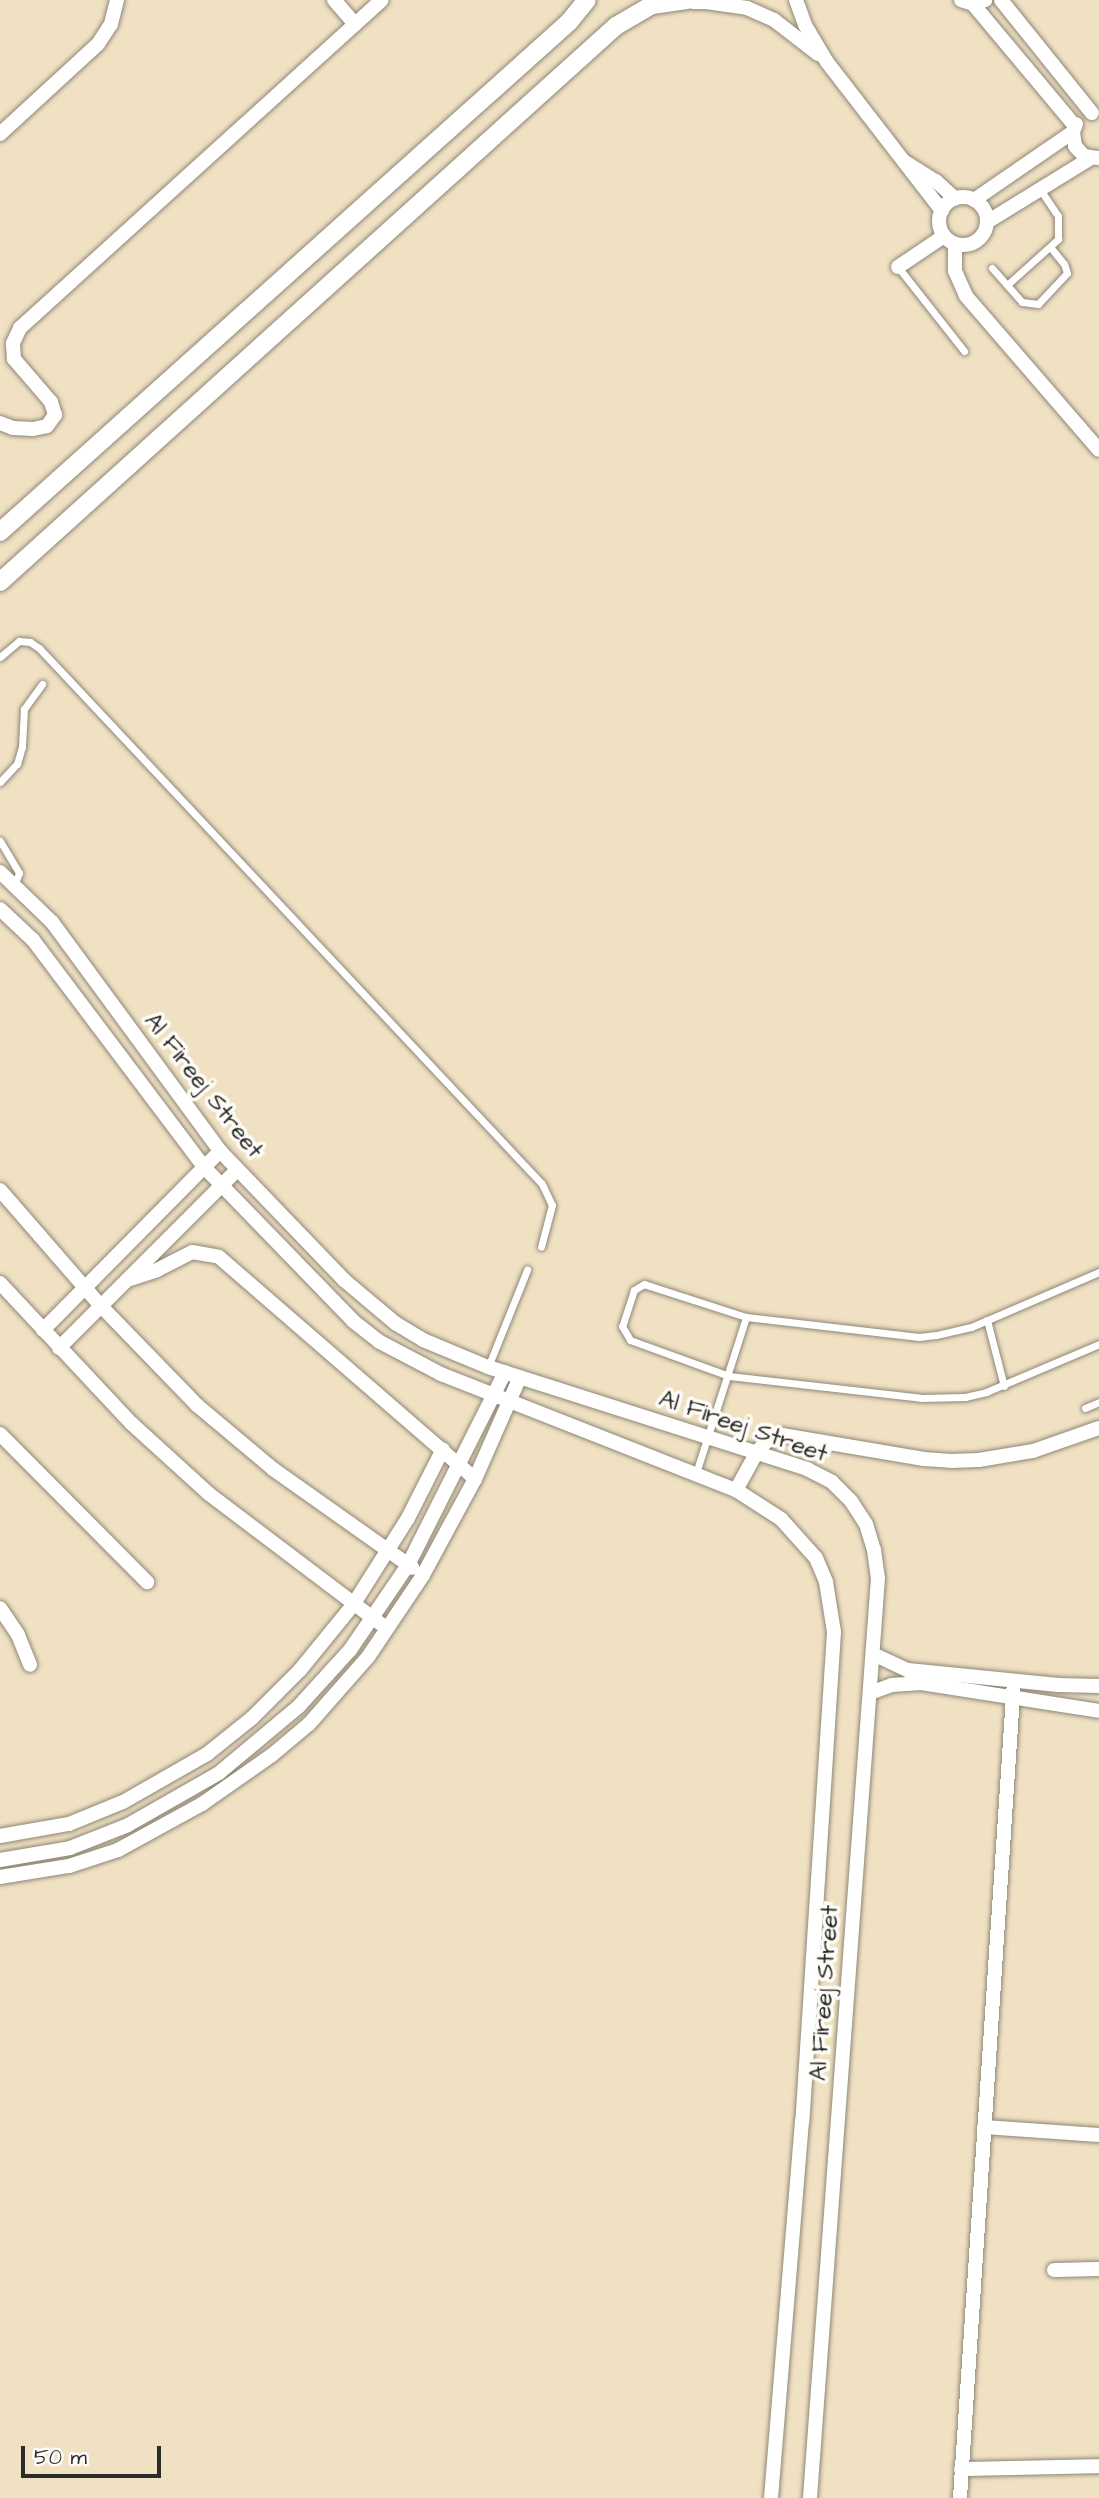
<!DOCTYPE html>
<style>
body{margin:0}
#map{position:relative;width:1099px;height:2498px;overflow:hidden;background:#f0e1c3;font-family:"Architects Daughter",sans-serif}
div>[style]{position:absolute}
.roads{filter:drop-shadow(0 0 2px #8e8677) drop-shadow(0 0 2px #8e8677)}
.service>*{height:7px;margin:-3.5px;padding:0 3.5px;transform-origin:3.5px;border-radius:3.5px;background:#fff}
.minor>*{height:14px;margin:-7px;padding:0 7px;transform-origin:7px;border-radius:7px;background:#fff}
.minor>.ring{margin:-7px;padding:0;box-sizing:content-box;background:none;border:14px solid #fff;border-radius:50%}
.tertiary>*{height:18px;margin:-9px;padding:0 9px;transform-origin:9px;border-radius:9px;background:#fff}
span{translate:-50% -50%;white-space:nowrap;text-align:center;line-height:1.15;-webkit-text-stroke:7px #fdfcf7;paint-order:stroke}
.street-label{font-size:24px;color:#2b2b2b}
.scale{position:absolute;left:21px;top:2446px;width:140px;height:32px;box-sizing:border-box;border:4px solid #2b2b2b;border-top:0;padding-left:9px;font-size:21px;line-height:24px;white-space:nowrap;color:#2b2b2b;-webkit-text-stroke:5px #fdfcf7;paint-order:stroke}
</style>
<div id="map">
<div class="roads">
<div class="service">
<div style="left:898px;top:267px;width:107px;rotate:51.8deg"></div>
<div style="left:992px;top:268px;width:45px;rotate:48.6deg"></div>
<div style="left:1022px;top:302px;width:16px;rotate:7deg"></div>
<div style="left:1038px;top:304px;width:42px;rotate:-46.9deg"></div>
<div style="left:1067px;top:273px;width:9px;rotate:-108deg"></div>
<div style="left:1064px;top:264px;width:21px;rotate:-129deg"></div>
<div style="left:1007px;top:285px;width:69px;rotate:-42deg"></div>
<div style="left:1058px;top:239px;width:23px;rotate:-90deg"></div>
<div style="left:1058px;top:216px;width:32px;rotate:-124deg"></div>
<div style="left:0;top:657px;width:25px;rotate:-40deg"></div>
<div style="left:19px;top:641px;width:11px;rotate:5deg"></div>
<div style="left:30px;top:642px;width:11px;rotate:34deg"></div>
<div style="left:39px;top:648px;width:735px;rotate:46.82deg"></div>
<div style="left:542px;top:1184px;width:23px;rotate:65deg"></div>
<div style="left:552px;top:1205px;width:43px;rotate:104.7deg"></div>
<div style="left:0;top:782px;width:25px;rotate:-47deg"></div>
<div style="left:17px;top:764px;width:18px;rotate:-74deg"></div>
<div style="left:22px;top:747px;width:38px;rotate:-87deg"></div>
<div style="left:24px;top:709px;width:31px;rotate:-54deg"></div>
<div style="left:0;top:841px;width:37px;rotate:59deg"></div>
<div style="left:19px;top:873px;width:11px;rotate:112deg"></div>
<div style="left:1099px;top:1272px;width:139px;rotate:156.7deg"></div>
<div style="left:971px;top:1327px;width:36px;rotate:167deg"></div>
<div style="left:936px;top:1335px;width:17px;rotate:173deg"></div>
<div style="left:919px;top:1337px;width:174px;rotate:-173.4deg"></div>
<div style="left:746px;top:1317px;width:107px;rotate:-162.1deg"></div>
<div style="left:644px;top:1284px;width:12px;rotate:149deg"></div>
<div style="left:634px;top:1290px;width:38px;rotate:108deg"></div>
<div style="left:622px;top:1326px;width:16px;rotate:60deg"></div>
<div style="left:630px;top:1340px;width:105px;rotate:20deg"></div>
<div style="left:729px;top:1376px;width:193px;rotate:6.5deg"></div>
<div style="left:921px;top:1398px;width:44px;rotate:-1.3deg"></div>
<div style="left:965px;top:1397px;width:22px;rotate:-13deg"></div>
<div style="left:986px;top:1392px;width:123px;rotate:-23deg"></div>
<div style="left:987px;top:1320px;width:68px;rotate:75.6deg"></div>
<div style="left:488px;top:1367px;width:105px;rotate:-68.1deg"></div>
<div style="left:1085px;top:1408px;width:15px;rotate:-23deg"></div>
<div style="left:696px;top:1473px;width:164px;rotate:-72.2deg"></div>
</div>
<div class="minor">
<div style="left:334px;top:0;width:32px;rotate:49deg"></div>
<div style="left:796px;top:0;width:27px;rotate:70deg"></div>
<div style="left:805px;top:25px;width:43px;rotate:59.3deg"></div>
<div style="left:827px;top:62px;width:188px;rotate:52.3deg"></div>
<div style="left:961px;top:0;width:13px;rotate:18deg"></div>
<div style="left:973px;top:4px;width:13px;rotate:-18deg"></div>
<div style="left:1001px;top:0;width:145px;rotate:51.2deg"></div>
<div style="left:706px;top:2px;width:41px;rotate:8.3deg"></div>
<div style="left:747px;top:8px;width:30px;rotate:24deg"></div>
<div style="left:774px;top:20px;width:56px;rotate:37.7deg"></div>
<div style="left:973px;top:4px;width:159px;rotate:50.1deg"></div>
<div style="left:1076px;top:124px;width:9px;rotate:111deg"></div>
<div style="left:1073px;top:132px;width:14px;rotate:82deg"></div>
<div style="left:1075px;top:146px;width:13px;rotate:48deg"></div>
<div style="left:1084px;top:156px;width:14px;rotate:8deg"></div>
<div style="left:0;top:134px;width:133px;rotate:-42.6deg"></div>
<div style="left:98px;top:44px;width:24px;rotate:-57deg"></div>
<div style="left:111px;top:24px;width:25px;rotate:-76deg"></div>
<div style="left:905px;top:162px;width:36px;rotate:32deg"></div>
<div style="left:936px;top:181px;width:26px;rotate:43deg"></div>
<div class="ring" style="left:939px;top:197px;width:34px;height:34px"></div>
<div style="left:974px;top:200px;width:120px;rotate:-34.5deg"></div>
<div style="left:987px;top:222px;width:122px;rotate:-31.6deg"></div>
<div style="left:955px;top:244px;width:27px;rotate:90deg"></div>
<div style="left:955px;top:271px;width:27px;rotate:66deg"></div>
<div style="left:966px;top:296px;width:203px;rotate:49.2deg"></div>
<div style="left:898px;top:267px;width:55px;rotate:-34deg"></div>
<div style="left:0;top:423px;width:14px;rotate:21deg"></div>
<div style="left:13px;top:428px;width:20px;rotate:3deg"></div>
<div style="left:33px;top:429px;width:14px;rotate:-12deg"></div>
<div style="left:47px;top:426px;width:14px;rotate:-54deg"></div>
<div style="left:55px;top:415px;width:14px;rotate:-107deg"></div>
<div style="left:51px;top:402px;width:57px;rotate:-130.7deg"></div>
<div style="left:14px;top:359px;width:16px;rotate:-94deg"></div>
<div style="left:13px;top:343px;width:17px;rotate:-65deg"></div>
<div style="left:20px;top:328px;width:488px;rotate:-42.2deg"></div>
<div style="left:0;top:872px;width:72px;rotate:43.9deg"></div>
<div style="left:52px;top:922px;width:284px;rotate:53.7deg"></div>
<div style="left:220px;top:1151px;width:179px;rotate:46.1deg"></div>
<div style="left:344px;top:1280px;width:67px;rotate:40.1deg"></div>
<div style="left:395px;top:1323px;width:33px;rotate:31deg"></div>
<div style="left:423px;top:1340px;width:70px;rotate:22.6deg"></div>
<div style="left:488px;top:1367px;width:335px;rotate:17.7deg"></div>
<div style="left:807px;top:1469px;width:28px;rotate:27deg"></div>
<div style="left:832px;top:1482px;width:27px;rotate:45deg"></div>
<div style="left:851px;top:1501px;width:27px;rotate:57deg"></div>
<div style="left:866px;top:1524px;width:27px;rotate:73deg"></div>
<div style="left:874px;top:1550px;width:28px;rotate:82deg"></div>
<div style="left:878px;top:1578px;width:923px;rotate:94.23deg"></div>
<div style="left:0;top:909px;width:45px;rotate:43.2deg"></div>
<div style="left:33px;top:940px;width:284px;rotate:53deg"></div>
<div style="left:204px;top:1167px;width:214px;rotate:45.9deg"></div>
<div style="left:353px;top:1321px;width:34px;rotate:38deg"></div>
<div style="left:380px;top:1342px;width:69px;rotate:27.7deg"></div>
<div style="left:441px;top:1374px;width:317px;rotate:21.5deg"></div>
<div style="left:736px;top:1490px;width:54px;rotate:32.8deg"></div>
<div style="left:781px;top:1519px;width:52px;rotate:48.1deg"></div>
<div style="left:816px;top:1558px;width:26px;rotate:67deg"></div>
<div style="left:826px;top:1582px;width:51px;rotate:80.9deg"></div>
<div style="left:834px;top:1632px;width:490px;rotate:93.7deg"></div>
<div style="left:802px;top:2121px;width:378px;rotate:94.7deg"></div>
<div style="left:0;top:1190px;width:154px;rotate:49deg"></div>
<div style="left:101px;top:1306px;width:139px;rotate:45.9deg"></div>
<div style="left:198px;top:1406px;width:98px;rotate:40deg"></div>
<div style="left:273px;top:1469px;width:171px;rotate:35.3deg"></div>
<div style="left:127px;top:1280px;width:32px;rotate:-18deg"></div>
<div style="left:157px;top:1270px;width:39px;rotate:-27deg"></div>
<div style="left:192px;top:1252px;width:27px;rotate:10deg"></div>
<div style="left:219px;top:1257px;width:339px;rotate:40.9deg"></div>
<div style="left:0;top:1283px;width:192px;rotate:46.9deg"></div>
<div style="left:131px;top:1423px;width:105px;rotate:42.3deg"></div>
<div style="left:209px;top:1494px;width:216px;rotate:37.1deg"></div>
<div style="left:43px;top:1330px;width:252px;rotate:-45.3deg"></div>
<div style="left:59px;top:1348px;width:252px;rotate:-45deg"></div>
<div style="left:0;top:1434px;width:209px;rotate:45.2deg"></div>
<div style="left:736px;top:1490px;width:43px;rotate:-61.1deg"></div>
<div style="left:757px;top:1452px;width:15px;rotate:-48deg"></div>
<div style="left:767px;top:1441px;width:16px;rotate:-22deg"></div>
<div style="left:782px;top:1435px;width:144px;rotate:9.6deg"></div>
<div style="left:924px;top:1459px;width:27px;rotate:4deg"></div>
<div style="left:951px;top:1461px;width:28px;rotate:-2deg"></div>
<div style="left:979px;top:1460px;width:55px;rotate:-9.5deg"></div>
<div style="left:1033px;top:1451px;width:70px;rotate:-19.2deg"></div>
<div style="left:0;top:1608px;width:32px;rotate:56deg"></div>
<div style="left:18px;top:1635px;width:32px;rotate:68deg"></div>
<div style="left:873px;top:1654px;width:38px;rotate:25deg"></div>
<div style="left:908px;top:1670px;width:151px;rotate:5.7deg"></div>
<div style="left:1058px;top:1685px;width:41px;rotate:1.4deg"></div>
<div style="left:870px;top:1693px;width:23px;rotate:-20deg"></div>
<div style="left:892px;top:1685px;width:29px;rotate:-4deg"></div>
<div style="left:921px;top:1683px;width:180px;rotate:8.9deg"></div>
<div style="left:0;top:1836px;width:70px;rotate:-9.9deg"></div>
<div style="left:69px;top:1824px;width:58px;rotate:-22.2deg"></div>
<div style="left:123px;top:1802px;width:97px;rotate:-29.7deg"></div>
<div style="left:207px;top:1754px;width:58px;rotate:-38.7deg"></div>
<div style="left:252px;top:1718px;width:68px;rotate:-45deg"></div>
<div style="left:300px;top:1670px;width:84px;rotate:-50.8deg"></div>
<div style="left:353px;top:1605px;width:103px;rotate:-57.7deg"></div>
<div style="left:408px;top:1518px;width:77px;rotate:-63.1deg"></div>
<div style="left:0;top:1860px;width:71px;rotate:-9.7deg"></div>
<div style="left:70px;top:1848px;width:62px;rotate:-21.6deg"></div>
<div style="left:128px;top:1825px;width:105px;rotate:-29.7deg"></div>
<div style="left:219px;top:1773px;width:104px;rotate:-39.9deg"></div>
<div style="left:299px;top:1706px;width:76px;rotate:-47.7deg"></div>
<div style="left:350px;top:1650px;width:103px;rotate:-55.7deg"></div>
<div style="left:408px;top:1565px;width:216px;rotate:-63.3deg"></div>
<div style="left:0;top:1877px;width:70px;rotate:-9.1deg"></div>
<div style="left:69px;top:1866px;width:52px;rotate:-18.1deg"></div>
<div style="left:118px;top:1850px;width:96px;rotate:-28.7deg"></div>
<div style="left:202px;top:1804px;width:85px;rotate:-35deg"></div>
<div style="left:272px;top:1755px;width:48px;rotate:-40deg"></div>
<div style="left:309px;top:1724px;width:89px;rotate:-48.6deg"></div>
<div style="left:368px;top:1657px;width:99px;rotate:-56.1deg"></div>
<div style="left:423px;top:1575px;width:109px;rotate:-61.6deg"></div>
<div style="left:475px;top:1479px;width:111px;rotate:-66.2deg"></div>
<div style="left:984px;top:2127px;width:115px;rotate:4deg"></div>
<div style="left:1054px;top:2270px;width:45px;rotate:-1.3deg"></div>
<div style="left:961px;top:2469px;width:138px;rotate:-1.2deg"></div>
<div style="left:960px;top:2498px;width:819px;rotate:-86.22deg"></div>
</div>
<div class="tertiary">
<div style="left:693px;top:0;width:25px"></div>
<div style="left:0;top:532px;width:764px;rotate:-41.87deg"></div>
<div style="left:569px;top:22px;width:28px;rotate:-51deg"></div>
<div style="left:0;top:582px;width:830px;rotate:-42.07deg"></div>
<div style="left:616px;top:26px;width:42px;rotate:-30.3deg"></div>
<div style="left:652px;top:5px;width:35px;rotate:-8deg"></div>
</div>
</div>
<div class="street-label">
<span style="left:203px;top:1086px;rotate:52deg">Al Fireej Street</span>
<span style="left:743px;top:1427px;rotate:19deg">Al Fireej Street</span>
<span style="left:825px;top:1993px;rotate:-86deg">Al Fireej Street</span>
</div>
<div class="scale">50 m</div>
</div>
